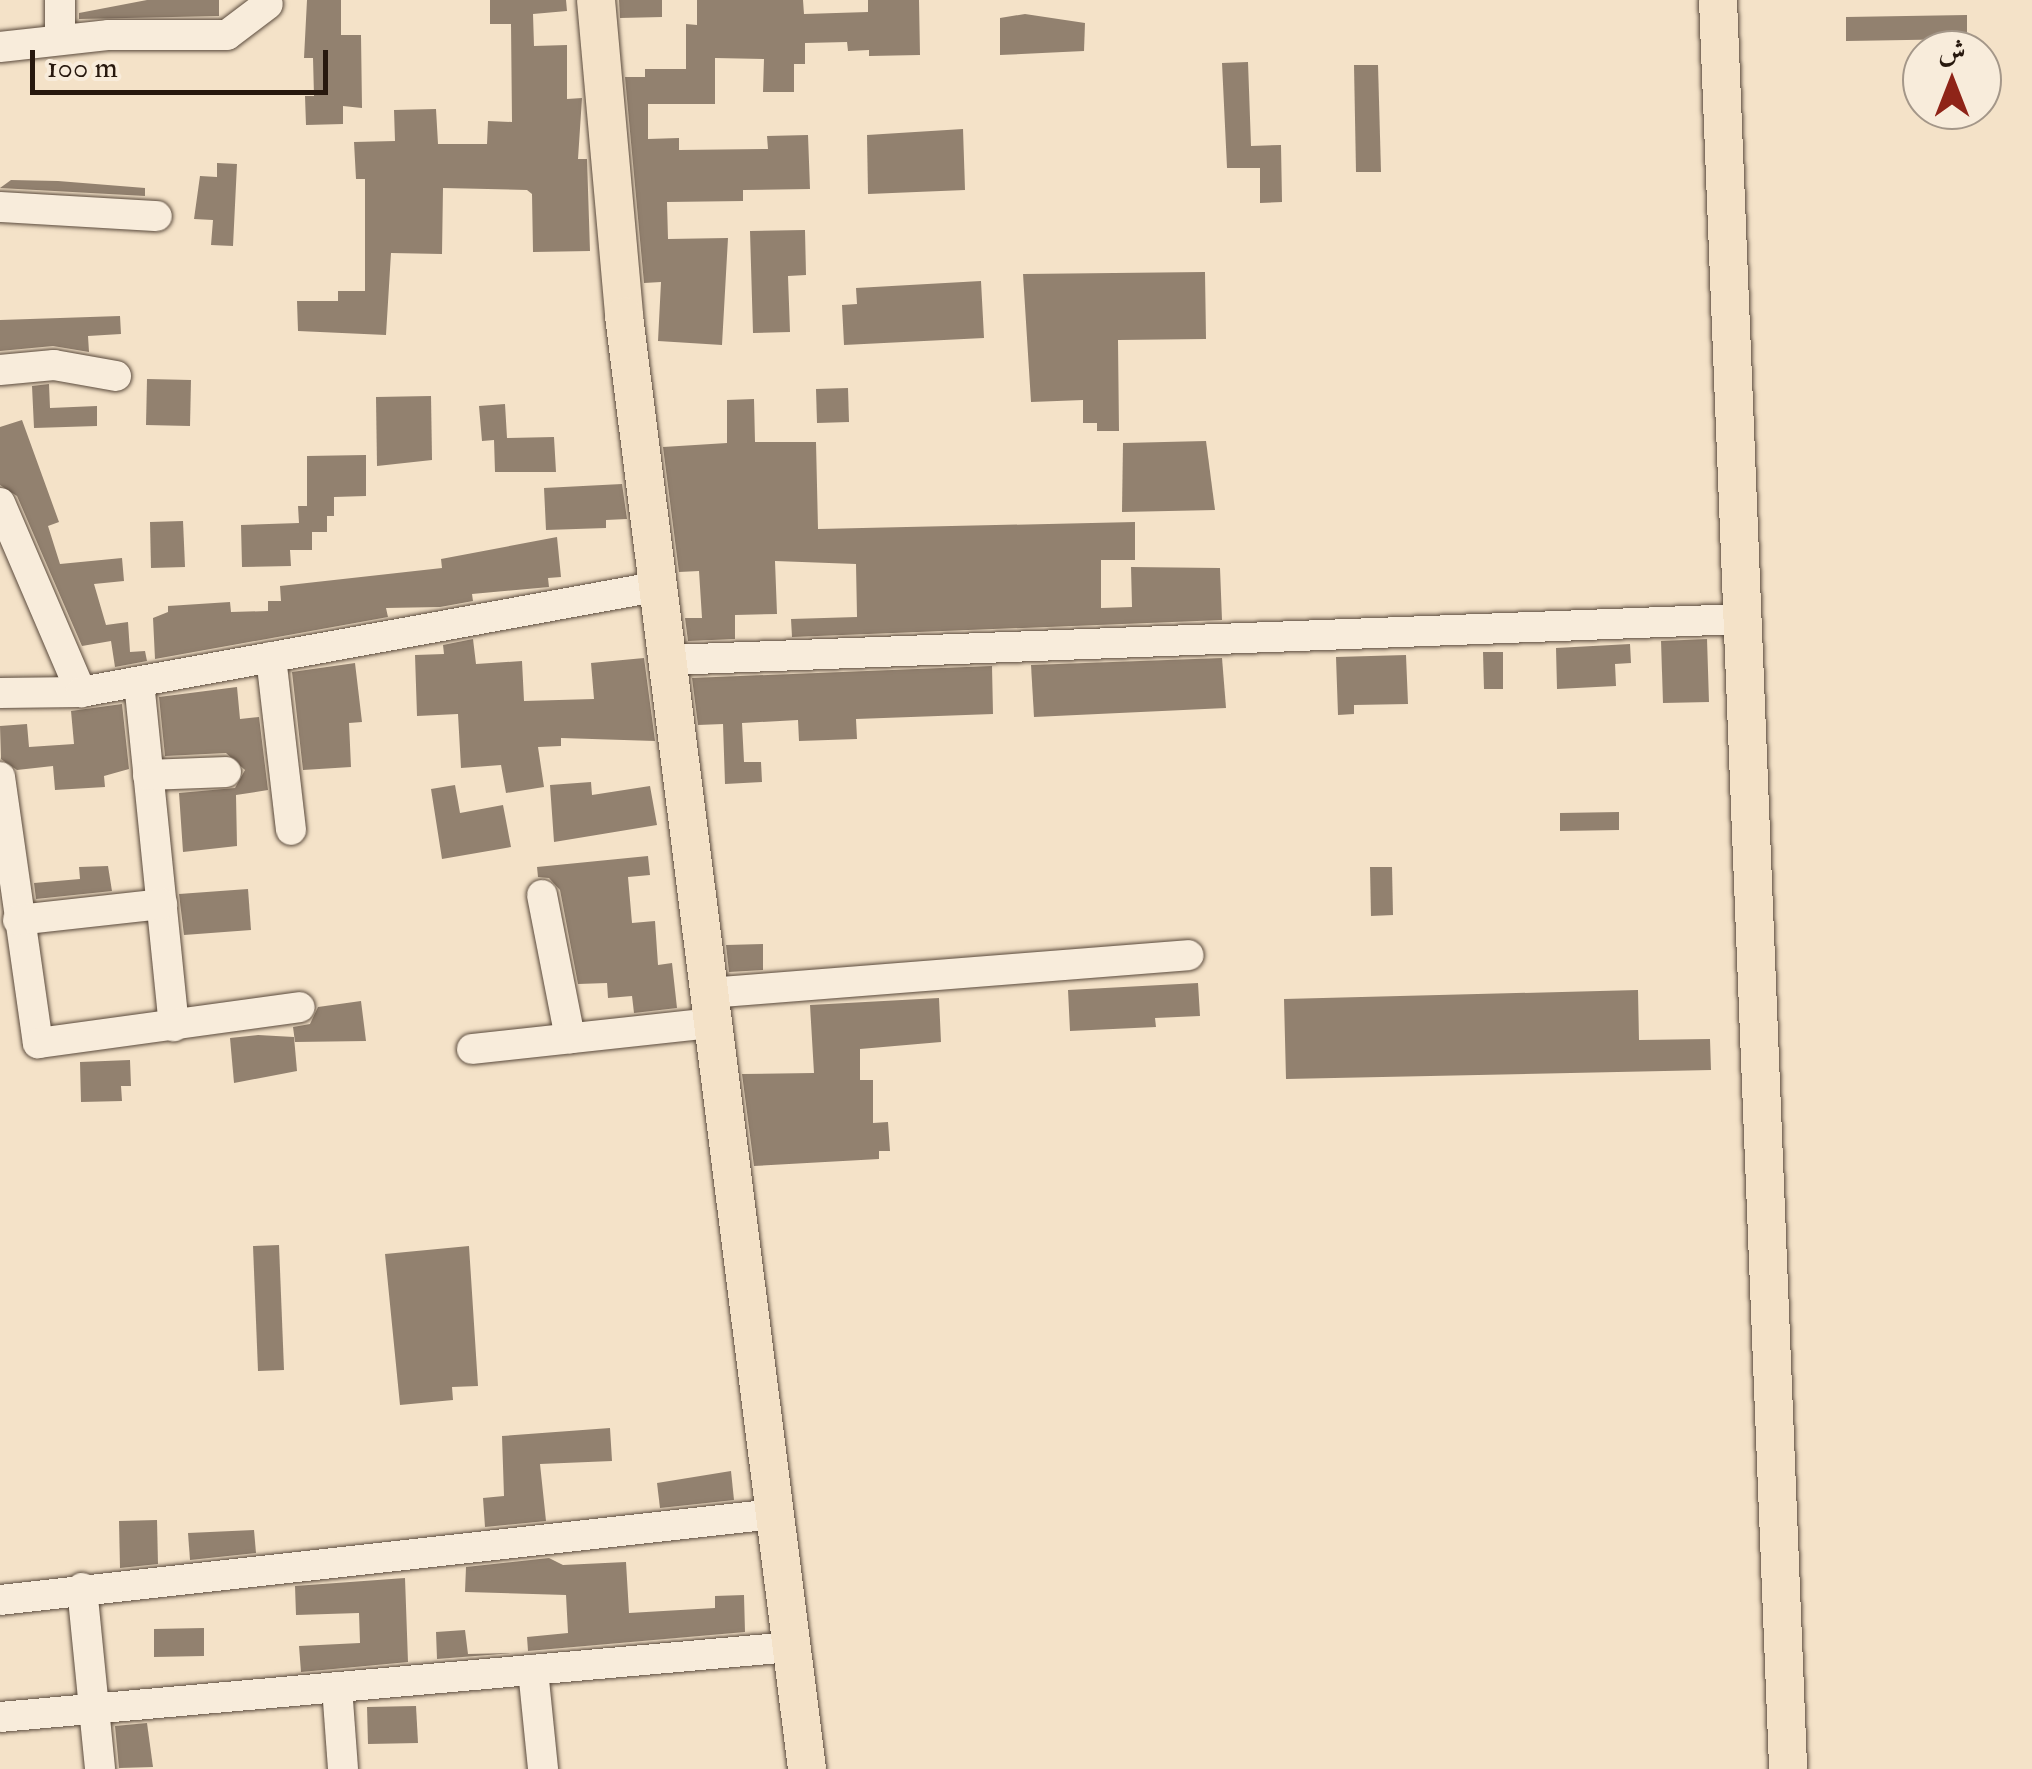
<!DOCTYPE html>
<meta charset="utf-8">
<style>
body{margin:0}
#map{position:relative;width:2032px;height:1769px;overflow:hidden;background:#f4e2c8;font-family:"IM FELL Double Pica",Amiri,serif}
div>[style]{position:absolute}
.building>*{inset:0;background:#92816f}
.roads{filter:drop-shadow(0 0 2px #5a4a3c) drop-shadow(0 0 2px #5a4a3c)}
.minor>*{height:30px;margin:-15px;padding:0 15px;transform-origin:15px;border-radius:15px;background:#f8ecdb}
.major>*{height:38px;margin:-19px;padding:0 19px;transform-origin:19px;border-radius:19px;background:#f4e2c8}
span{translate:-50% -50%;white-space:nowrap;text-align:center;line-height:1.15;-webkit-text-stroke:10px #f8ecdb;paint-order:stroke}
.north{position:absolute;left:1902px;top:30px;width:100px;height:100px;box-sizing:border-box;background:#f8ecdb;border:2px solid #a49789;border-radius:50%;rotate:0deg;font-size:28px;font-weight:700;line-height:40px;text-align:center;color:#27180e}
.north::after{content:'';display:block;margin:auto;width:35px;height:45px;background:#8f2418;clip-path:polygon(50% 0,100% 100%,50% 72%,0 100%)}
.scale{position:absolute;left:30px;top:50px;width:298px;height:45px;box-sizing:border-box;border:5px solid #27180e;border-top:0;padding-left:12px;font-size:30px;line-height:35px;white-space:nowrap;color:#27180e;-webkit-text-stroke:8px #f8ecdb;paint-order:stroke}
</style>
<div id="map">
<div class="building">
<div style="clip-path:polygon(147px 0,219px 0,219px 16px,79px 19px,79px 13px)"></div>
<div style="clip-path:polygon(307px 0,341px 0,341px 35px,361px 35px,362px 108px,343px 106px,343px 124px,306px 125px,305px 96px,314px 96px,313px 58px,304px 58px)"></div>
<div style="clip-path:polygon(490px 0,566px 0,567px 11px,533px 14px,534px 46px,567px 45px,567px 99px,582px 98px,578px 159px,587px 159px,590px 251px,533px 252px,532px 194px,527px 190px,443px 188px,442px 254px,391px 253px,386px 335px,298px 331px,297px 301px,338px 301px,338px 291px,365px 291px,365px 179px,356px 179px,354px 142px,395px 141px,394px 110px,436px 109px,438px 144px,487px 144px,488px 121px,512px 122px,511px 24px,490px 24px)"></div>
<div style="clip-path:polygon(619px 0,662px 0,662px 17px,620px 18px)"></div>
<div style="clip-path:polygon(697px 0,803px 0,804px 14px,868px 12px,868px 0,919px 0,920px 55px,869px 56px,869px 50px,848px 51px,847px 42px,805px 43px,805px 64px,794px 64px,794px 92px,763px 92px,764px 59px,715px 58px,715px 104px,648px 104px,648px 139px,679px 138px,679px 150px,768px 149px,767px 136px,808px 135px,810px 189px,743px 190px,743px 201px,667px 202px,668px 239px,728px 238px,722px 345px,658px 341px,661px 282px,644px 283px,625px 77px,645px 77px,645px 69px,686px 69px,686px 24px,697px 25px)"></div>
<div style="clip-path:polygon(1025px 14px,1085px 23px,1084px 51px,1000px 55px,1000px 18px)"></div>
<div style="clip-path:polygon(1967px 15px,1967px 39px,1846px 41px,1846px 17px)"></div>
<div style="clip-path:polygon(1248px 62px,1251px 146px,1281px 145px,1282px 202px,1260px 203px,1260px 168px,1227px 168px,1222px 63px)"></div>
<div style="clip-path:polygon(1354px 65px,1378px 65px,1381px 172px,1356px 172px)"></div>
<div style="clip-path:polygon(963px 129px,965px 190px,868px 194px,867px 135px)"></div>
<div style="clip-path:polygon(217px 163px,237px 164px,233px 246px,211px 245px,213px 220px,194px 219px,200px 176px,217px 177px)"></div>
<div style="clip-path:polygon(58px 181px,145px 188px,145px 196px,0 188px,11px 180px)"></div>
<div style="clip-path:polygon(805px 230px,806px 275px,788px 276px,790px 332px,753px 333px,750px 231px)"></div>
<div style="clip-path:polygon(1205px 272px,1206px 339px,1118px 340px,1119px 431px,1097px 431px,1097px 423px,1083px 423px,1083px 400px,1031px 402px,1023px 274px)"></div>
<div style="clip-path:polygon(981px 281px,984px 338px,844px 345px,842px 305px,857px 304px,856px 288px)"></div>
<div style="clip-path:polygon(120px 316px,121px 334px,88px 336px,89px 352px,53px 346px,0 351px,0 320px)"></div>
<div style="clip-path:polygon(147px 379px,191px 380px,190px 426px,146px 425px)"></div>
<div style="clip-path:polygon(49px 384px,50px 408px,97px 406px,97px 426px,34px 428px,32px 386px)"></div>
<div style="clip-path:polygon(848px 388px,849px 422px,817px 423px,816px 389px)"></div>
<div style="clip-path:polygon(431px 396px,432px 460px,377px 466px,376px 397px)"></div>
<div style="clip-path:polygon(754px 399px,755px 442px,816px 442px,818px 529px,1135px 522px,1135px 560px,1101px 560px,1101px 608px,1132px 607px,1131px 567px,1220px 568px,1222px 620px,792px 637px,791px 619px,857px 617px,856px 564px,775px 561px,777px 614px,735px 615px,735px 639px,688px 641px,685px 618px,702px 618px,699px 571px,679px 572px,663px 447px,727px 443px,727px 400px)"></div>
<div style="clip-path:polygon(505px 404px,507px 438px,554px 437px,556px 472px,495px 472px,494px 440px,482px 441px,479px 406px)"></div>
<div style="clip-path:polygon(22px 420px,59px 522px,48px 526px,60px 564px,122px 558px,124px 581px,94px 584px,106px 625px,128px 622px,130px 652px,145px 651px,147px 661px,115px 667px,111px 641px,82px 646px,17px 496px,0 485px,0 427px)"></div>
<div style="clip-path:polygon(1206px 441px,1215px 510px,1122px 512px,1123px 443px)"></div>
<div style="clip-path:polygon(366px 455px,366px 496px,334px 497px,334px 516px,327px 516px,327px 532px,312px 532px,312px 550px,290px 550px,291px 566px,242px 567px,241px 525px,299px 523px,298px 506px,307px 506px,307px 456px)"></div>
<div style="clip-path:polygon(622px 484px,627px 519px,606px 520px,606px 528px,546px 530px,544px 488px)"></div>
<div style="clip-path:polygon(183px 521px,185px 567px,151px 568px,150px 522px)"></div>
<div style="clip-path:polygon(557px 537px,561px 577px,548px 578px,549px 587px,472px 594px,473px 601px,440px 607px,386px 608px,388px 617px,155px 659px,153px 618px,168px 612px,168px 606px,230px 602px,231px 612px,268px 611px,268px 601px,281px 601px,280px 586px,442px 568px,441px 559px)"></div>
<div style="clip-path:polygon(473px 639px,476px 664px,522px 661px,524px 701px,594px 699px,591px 663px,644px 658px,655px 741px,561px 738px,561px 746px,538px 747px,544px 787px,506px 793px,501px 765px,461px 768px,458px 714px,417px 716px,415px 655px,444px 654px,443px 645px)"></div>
<div style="clip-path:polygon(1707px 639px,1709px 702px,1663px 703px,1661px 641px)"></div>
<div style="clip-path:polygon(1630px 644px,1631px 663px,1615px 664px,1616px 686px,1557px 689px,1556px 648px)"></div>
<div style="clip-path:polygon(1483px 652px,1503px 652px,1503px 689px,1484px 689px)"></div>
<div style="clip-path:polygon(1406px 655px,1408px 704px,1354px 705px,1354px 714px,1338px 715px,1336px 657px)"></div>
<div style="clip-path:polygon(1222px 658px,1226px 708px,1034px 717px,1031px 665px)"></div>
<div style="clip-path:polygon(355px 663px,362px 722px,349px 723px,351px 767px,303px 770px,292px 672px)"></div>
<div style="clip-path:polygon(992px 666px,993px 714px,856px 719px,857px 739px,799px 741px,798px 720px,742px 723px,744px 762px,761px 762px,762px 782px,725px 784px,723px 724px,698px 725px,692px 678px)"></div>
<div style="clip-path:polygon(237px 687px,240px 719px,259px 717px,268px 790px,236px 795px,237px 846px,183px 852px,179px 793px,235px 788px,245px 770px,226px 753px,165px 756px,159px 697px)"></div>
<div style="clip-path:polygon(122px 704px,129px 769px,104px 776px,105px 787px,55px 790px,53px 766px,17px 770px,1px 759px,0 726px,27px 724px,29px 747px,74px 744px,71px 711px)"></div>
<div style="clip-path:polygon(591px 782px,592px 795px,650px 786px,657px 825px,554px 842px,550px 785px)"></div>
<div style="clip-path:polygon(455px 785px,460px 813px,503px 805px,511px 847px,442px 859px,431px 789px)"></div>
<div style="clip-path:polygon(1619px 812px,1619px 830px,1560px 831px,1560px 813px)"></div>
<div style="clip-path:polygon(648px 856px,650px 875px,628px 877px,632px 923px,655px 921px,658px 965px,672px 963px,677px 1008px,634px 1013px,632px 996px,608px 998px,607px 983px,578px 984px,560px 890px,549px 878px,538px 877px,537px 867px)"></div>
<div style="clip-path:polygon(108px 866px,112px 891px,36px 899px,34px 883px,80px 879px,79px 867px)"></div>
<div style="clip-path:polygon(1370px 867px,1392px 867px,1393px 915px,1371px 916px)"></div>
<div style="clip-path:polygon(248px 889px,251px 930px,184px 935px,179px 894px)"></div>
<div style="clip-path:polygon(763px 944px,763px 970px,729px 972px,726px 945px)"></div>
<div style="clip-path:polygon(1198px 983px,1200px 1016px,1155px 1018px,1156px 1027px,1070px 1031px,1068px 990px)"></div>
<div style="clip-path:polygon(1638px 990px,1639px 1040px,1710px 1039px,1711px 1070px,1286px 1079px,1284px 999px)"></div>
<div style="clip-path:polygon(939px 998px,941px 1042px,860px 1049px,860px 1080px,873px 1080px,873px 1123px,888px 1122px,890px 1151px,879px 1151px,879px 1159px,754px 1166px,742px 1074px,814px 1073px,810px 1005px)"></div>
<div style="clip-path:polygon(361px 1001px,366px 1041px,295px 1042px,293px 1027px,310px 1024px,318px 1007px)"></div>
<div style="clip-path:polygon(258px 1035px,294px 1037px,297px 1071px,234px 1083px,230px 1038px)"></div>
<div style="clip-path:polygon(130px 1060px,131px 1086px,121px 1086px,122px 1101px,81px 1102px,80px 1062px)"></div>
<div style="clip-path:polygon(279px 1245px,284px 1370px,258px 1371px,253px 1246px)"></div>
<div style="clip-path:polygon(469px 1246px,478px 1386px,452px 1387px,453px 1400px,400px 1405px,385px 1254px)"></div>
<div style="clip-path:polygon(610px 1428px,612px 1461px,540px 1464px,546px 1521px,485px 1527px,483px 1498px,504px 1496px,502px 1436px)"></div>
<div style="clip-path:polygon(731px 1471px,734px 1500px,660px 1508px,657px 1483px)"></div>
<div style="clip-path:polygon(157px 1520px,158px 1564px,120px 1568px,119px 1521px)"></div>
<div style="clip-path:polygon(254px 1530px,256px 1553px,190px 1560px,188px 1533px)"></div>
<div style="clip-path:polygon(549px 1558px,563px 1565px,626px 1562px,629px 1613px,715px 1608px,715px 1596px,744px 1595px,745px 1632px,528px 1651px,527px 1637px,568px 1633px,566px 1595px,465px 1592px,466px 1567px)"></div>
<div style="clip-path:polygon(405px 1578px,408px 1662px,301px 1672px,299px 1646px,360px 1643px,359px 1613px,296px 1615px,295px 1586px)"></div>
<div style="clip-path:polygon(204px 1628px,204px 1656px,154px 1657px,154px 1629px)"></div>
<div style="clip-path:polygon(465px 1630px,468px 1654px,512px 1653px,437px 1659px,436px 1632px)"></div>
<div style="clip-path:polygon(416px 1706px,418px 1743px,368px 1744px,367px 1707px)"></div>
<div style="clip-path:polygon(147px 1723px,153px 1767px,119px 1768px,115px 1726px)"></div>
</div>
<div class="roads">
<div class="minor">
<div style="left:60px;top:40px;width:40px;rotate:-90deg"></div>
<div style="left:0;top:47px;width:110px;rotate:-6.3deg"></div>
<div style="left:109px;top:35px;width:118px"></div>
<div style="left:227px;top:35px;width:51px;rotate:-37.1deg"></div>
<div style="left:0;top:207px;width:157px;rotate:3.3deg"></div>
<div style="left:0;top:370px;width:54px;rotate:-5.3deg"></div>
<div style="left:54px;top:365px;width:63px;rotate:10.1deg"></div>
<div style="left:0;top:503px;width:206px;rotate:66.8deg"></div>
<div style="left:271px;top:657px;width:174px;rotate:83.4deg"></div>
<div style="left:669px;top:660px;width:1074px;rotate:-2.19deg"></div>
<div style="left:139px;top:682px;width:346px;rotate:84.2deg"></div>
<div style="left:0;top:693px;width:81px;rotate:-0.7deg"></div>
<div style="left:81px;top:692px;width:589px;rotate:-10.37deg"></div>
<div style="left:148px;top:775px;width:78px;rotate:-2.2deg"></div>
<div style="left:0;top:777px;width:269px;rotate:81.9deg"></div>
<div style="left:38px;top:1043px;width:264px;rotate:-7.8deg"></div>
<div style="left:542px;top:895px;width:146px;rotate:78.9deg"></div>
<div style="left:18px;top:920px;width:145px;rotate:-6.3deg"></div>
<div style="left:708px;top:993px;width:482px;rotate:-4.5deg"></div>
<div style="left:472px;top:1049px;width:241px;rotate:-6.2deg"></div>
<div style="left:82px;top:1588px;width:182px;rotate:84.3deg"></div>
<div style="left:0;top:1600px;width:779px;rotate:-6.34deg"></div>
<div style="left:533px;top:1670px;width:100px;rotate:84.2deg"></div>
<div style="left:337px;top:1687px;width:82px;rotate:85.8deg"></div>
<div style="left:0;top:1717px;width:794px;rotate:-5.06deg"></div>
</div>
<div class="major">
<div style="left:596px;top:0;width:317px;rotate:84.9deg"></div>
<div style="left:624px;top:316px;width:1464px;rotate:82.82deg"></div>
<div style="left:1718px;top:0;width:1770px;rotate:87.73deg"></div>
</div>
</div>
<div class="north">ش</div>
<div class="scale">100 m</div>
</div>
